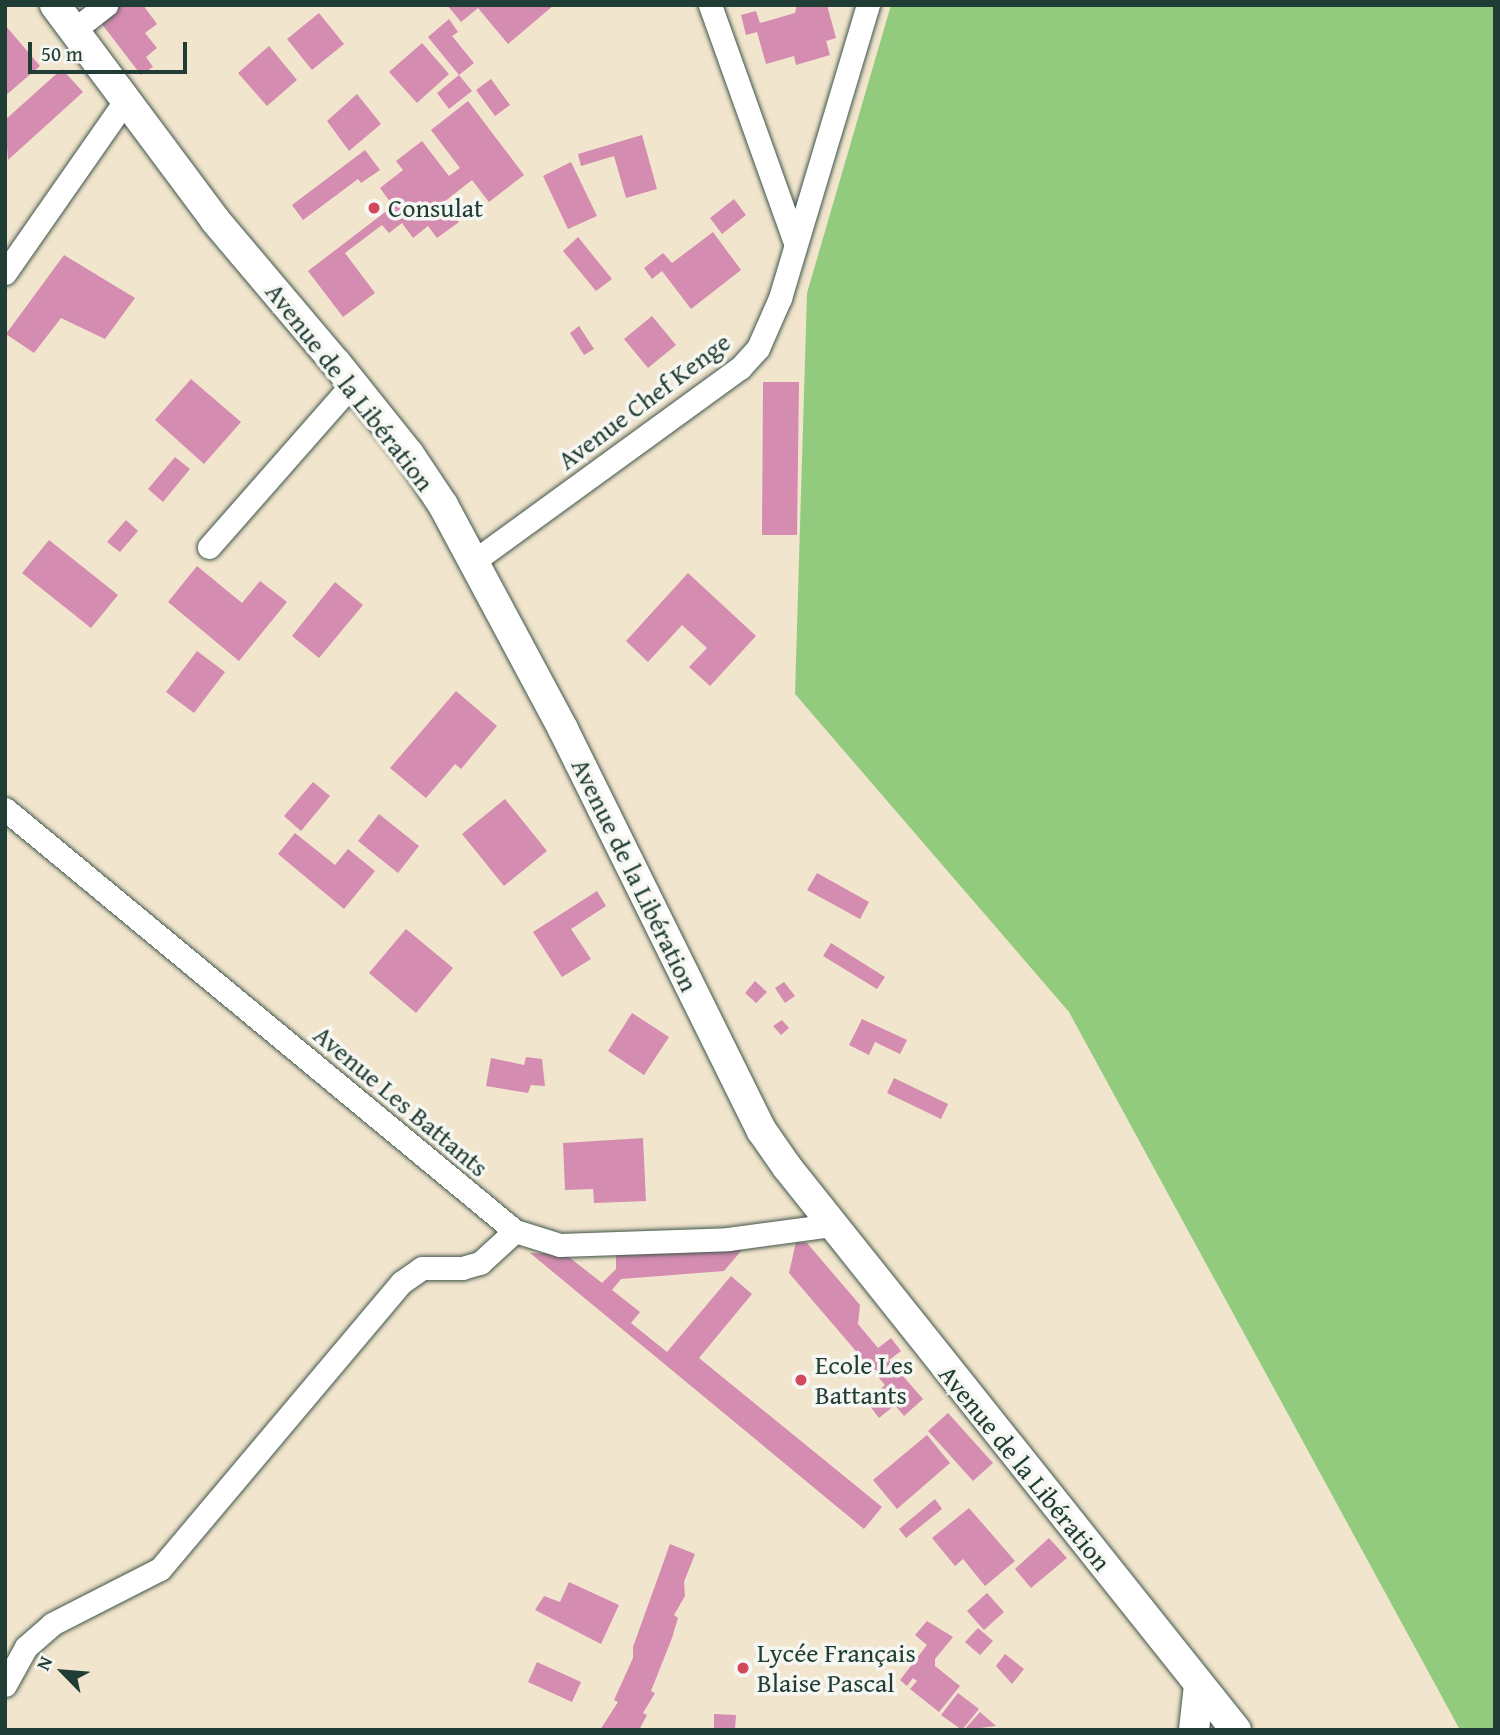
<!DOCTYPE html>
<meta charset="utf-8">
<style>
body{margin:0}
#map{position:relative;width:1500px;height:1735px;overflow:hidden;background:#f2e5cd;font-family:"Gentium Book Plus",serif}
div>[style]{position:absolute}
.green>*{inset:0;background:#93cb7e}
.building>*{inset:0;background:#d48cb0}
.roads{filter:drop-shadow(0 0 2px #3f564b) drop-shadow(0 0 2px #3f564b)}
.minor>*{height:23px;margin:-11.5px;padding:0 11.5px;transform-origin:11.5px;border-radius:11.5px;background:#fff}
.tertiary>*{height:30px;margin:-15px;padding:0 15px;transform-origin:15px;border-radius:15px;background:#fff}
.dots>*{width:19px;height:19px;translate:-50% -50%;box-sizing:border-box;border:4px solid #f6f6f2;border-radius:50%}
span{translate:-50% -50%;white-space:nowrap;text-align:center;line-height:1.15;-webkit-text-stroke:7px #f6f6f2;paint-order:stroke}
.poi-label{font-size:26px;color:#1f3d34}
.left{translate:0 -50%;text-align:left}
.street-label{font-size:26px;color:#1f3d34}
.frame{position:absolute;inset:0;border:7px solid #1f3d34;pointer-events:none}
.north{position:absolute;left:28px;top:1637px;width:70px;height:70px;-webkit-text-stroke:5px #f6f6f2;paint-order:stroke;rotate:295deg;font-size:19px;font-weight:700;line-height:28px;text-align:center;color:#1f3d34}
.north::after{content:'';display:block;margin:auto;width:24px;height:32px;background:#1f3d34;clip-path:polygon(50% 0,100% 100%,50% 72%,0 100%)}
.scale{position:absolute;left:28px;top:42px;width:159px;height:32px;box-sizing:border-box;border:4px solid #1f3d34;border-top:0;padding-left:9px;font-size:21px;line-height:24px;white-space:nowrap;color:#1f3d34;-webkit-text-stroke:5px #f6f6f2;paint-order:stroke}
</style>
<div id="map">
<div class="green">
<div style="clip-path:polygon(891px 5px,1495px 5px,1495px 1730px,1460px 1730px,1069px 1012px,795px 694px,807px 293px)"></div>
</div>
<div class="building">
<div style="clip-path:polygon(116px 5px,143px 5px,157px 24px,145px 33px,157px 48px,146px 57px,153px 67px,141px 75px,98px 19px)"></div>
<div style="clip-path:polygon(447px 5px,554px 5px,508px 44px,478px 8px,461px 22px)"></div>
<div style="clip-path:polygon(797px 5px,827px 5px,836px 38px,826px 41px,830px 55px,796px 65px,794px 56px,766px 64px,757px 32px,746px 35px,741px 15px,756px 11px,760px 23px,795px 13px)"></div>
<div style="clip-path:polygon(319px 13px,344px 44px,312px 70px,287px 39px)"></div>
<div style="clip-path:polygon(449px 19px,458px 32px,452px 36px,474px 63px,459px 75px,428px 37px)"></div>
<div style="clip-path:polygon(5px 25px,40px 66px,5px 96px)"></div>
<div style="clip-path:polygon(422px 43px,449px 74px,417px 103px,389px 72px)"></div>
<div style="clip-path:polygon(269px 46px,297px 80px,267px 106px,238px 73px)"></div>
<div style="clip-path:polygon(62px 69px,83px 92px,8px 160px,5px 120px)"></div>
<div style="clip-path:polygon(459px 75px,472px 91px,449px 109px,437px 93px)"></div>
<div style="clip-path:polygon(491px 79px,510px 105px,495px 116px,476px 90px)"></div>
<div style="clip-path:polygon(357px 94px,381px 124px,349px 151px,327px 121px)"></div>
<div style="clip-path:polygon(468px 101px,524px 175px,489px 202px,472px 180px,444px 202px,459px 222px,437px 238px,428px 226px,413px 238px,402px 223px,389px 233px,382px 225px,345px 253px,375px 293px,343px 317px,308px 271px,393px 206px,380px 188px,403px 170px,396px 161px,422px 141px,449px 176px,460px 168px,431px 130px)"></div>
<div style="clip-path:polygon(642px 135px,657px 189px,626px 198px,614px 156px,581px 166px,578px 154px)"></div>
<div style="clip-path:polygon(365px 150px,380px 170px,361px 183px,358px 179px,303px 220px,292px 205px)"></div>
<div style="clip-path:polygon(571px 162px,597px 216px,568px 229px,543px 176px)"></div>
<div style="clip-path:polygon(734px 199px,746px 215px,722px 234px,710px 218px)"></div>
<div style="clip-path:polygon(713px 232px,741px 270px,691px 309px,662px 271px,652px 279px,644px 268px,663px 253px,672px 263px)"></div>
<div style="clip-path:polygon(578px 237px,612px 279px,596px 291px,563px 251px)"></div>
<div style="clip-path:polygon(64px 255px,135px 298px,105px 339px,61px 318px,34px 353px,6px 334px)"></div>
<div style="clip-path:polygon(652px 316px,676px 345px,648px 368px,624px 339px)"></div>
<div style="clip-path:polygon(579px 326px,594px 349px,584px 355px,570px 333px)"></div>
<div style="clip-path:polygon(191px 379px,241px 422px,204px 464px,155px 420px)"></div>
<div style="clip-path:polygon(763px 382px,799px 382px,797px 535px,762px 535px)"></div>
<div style="clip-path:polygon(175px 457px,190px 469px,163px 502px,148px 489px)"></div>
<div style="clip-path:polygon(126px 520px,138px 531px,120px 552px,107px 542px)"></div>
<div style="clip-path:polygon(49px 540px,118px 595px,91px 628px,22px 573px)"></div>
<div style="clip-path:polygon(197px 566px,242px 603px,260px 581px,287px 602px,239px 661px,168px 602px)"></div>
<div style="clip-path:polygon(688px 573px,756px 636px,710px 686px,689px 667px,707px 648px,682px 625px,648px 662px,626px 641px)"></div>
<div style="clip-path:polygon(335px 582px,363px 605px,319px 658px,292px 636px)"></div>
<div style="clip-path:polygon(197px 651px,225px 672px,194px 713px,166px 692px)"></div>
<div style="clip-path:polygon(456px 691px,497px 726px,461px 769px,455px 764px,426px 798px,390px 768px)"></div>
<div style="clip-path:polygon(313px 782px,330px 796px,301px 831px,284px 816px)"></div>
<div style="clip-path:polygon(505px 799px,547px 851px,504px 886px,462px 834px)"></div>
<div style="clip-path:polygon(379px 814px,419px 846px,398px 873px,358px 841px)"></div>
<div style="clip-path:polygon(295px 833px,335px 865px,348px 849px,375px 871px,344px 909px,278px 854px)"></div>
<div style="clip-path:polygon(817px 873px,869px 902px,860px 919px,807px 890px)"></div>
<div style="clip-path:polygon(597px 891px,606px 906px,571px 929px,591px 959px,562px 977px,533px 932px)"></div>
<div style="clip-path:polygon(406px 929px,453px 968px,416px 1013px,369px 973px)"></div>
<div style="clip-path:polygon(831px 943px,885px 977px,877px 989px,823px 956px)"></div>
<div style="clip-path:polygon(755px 981px,767px 992px,756px 1003px,745px 993px)"></div>
<div style="clip-path:polygon(784px 982px,795px 996px,785px 1003px,775px 988px)"></div>
<div style="clip-path:polygon(632px 1013px,669px 1037px,644px 1075px,608px 1051px)"></div>
<div style="clip-path:polygon(862px 1019px,907px 1040px,900px 1054px,875px 1042px,869px 1055px,849px 1045px)"></div>
<div style="clip-path:polygon(782px 1020px,789px 1028px,781px 1035px,773px 1026px)"></div>
<div style="clip-path:polygon(526px 1057px,542px 1059px,545px 1086px,531px 1085px,528px 1093px,486px 1086px,491px 1058px,524px 1065px)"></div>
<div style="clip-path:polygon(894px 1078px,948px 1104px,941px 1119px,887px 1093px)"></div>
<div style="clip-path:polygon(643px 1138px,646px 1201px,594px 1203px,593px 1189px,565px 1190px,563px 1143px)"></div>
<div style="clip-path:polygon(796px 1242px,807px 1243px,860px 1305px,858px 1324px,878px 1348px,891px 1338px,901px 1351px,889px 1360px,923px 1399px,904px 1416px,895px 1405px,879px 1418px,866px 1401px,885px 1385px,789px 1273px)"></div>
<div style="clip-path:polygon(746px 1245px,724px 1271px,621px 1279px,612px 1290px,640px 1312px,631px 1323px,667px 1352px,731px 1276px,752px 1294px,699px 1358px,882px 1507px,864px 1529px,530px 1253px,565px 1254px,602px 1283px,616px 1269px,616px 1250px)"></div>
<div style="clip-path:polygon(948px 1413px,993px 1463px,973px 1481px,928px 1431px)"></div>
<div style="clip-path:polygon(927px 1435px,950px 1463px,897px 1509px,873px 1480px)"></div>
<div style="clip-path:polygon(935px 1499px,942px 1509px,906px 1538px,899px 1529px)"></div>
<div style="clip-path:polygon(969px 1508px,1015px 1561px,985px 1586px,963px 1559px,955px 1566px,932px 1538px)"></div>
<div style="clip-path:polygon(1049px 1538px,1067px 1558px,1031px 1588px,1015px 1569px)"></div>
<div style="clip-path:polygon(670px 1544px,695px 1554px,684px 1582px,685px 1596px,674px 1615px,678px 1618px,672px 1638px,651px 1691px,655px 1693px,643px 1713px,647px 1715px,639px 1730px,600px 1730px,618px 1702px,614px 1700px,633px 1658px,633px 1647px)"></div>
<div style="clip-path:polygon(569px 1582px,619px 1605px,601px 1644px,535px 1610px,544px 1596px,560px 1602px)"></div>
<div style="clip-path:polygon(987px 1593px,1004px 1612px,984px 1630px,967px 1611px)"></div>
<div style="clip-path:polygon(927px 1621px,953px 1637px,935px 1659px,935px 1666px,960px 1686px,939px 1712px,910px 1689px,917px 1681px,913px 1678px,907px 1686px,900px 1680px,927px 1645px,915px 1635px)"></div>
<div style="clip-path:polygon(978px 1628px,993px 1641px,980px 1655px,965px 1642px)"></div>
<div style="clip-path:polygon(1005px 1654px,1024px 1669px,1012px 1684px,996px 1666px)"></div>
<div style="clip-path:polygon(537px 1662px,581px 1682px,572px 1702px,528px 1682px)"></div>
<div style="clip-path:polygon(958px 1693px,979px 1709px,962px 1730px,941px 1715px)"></div>
<div style="clip-path:polygon(980px 1712px,996px 1726px,964px 1730px)"></div>
<div style="clip-path:polygon(714px 1714px,736px 1715px,735px 1730px,714px 1730px)"></div>
</div>
<div class="roads">
<div class="minor">
<div style="left:710px;top:5px;width:253px;rotate:70.3deg"></div>
<div style="left:74px;top:30px;width:41px;rotate:-38deg"></div>
<div style="left:5px;top:273px;width:210px;rotate:-55.1deg"></div>
<div style="left:209px;top:547px;width:218px;rotate:-48.7deg"></div>
<div style="left:474px;top:561px;width:329px;rotate:-36deg"></div>
<div style="left:740px;top:368px;width:27px;rotate:-48deg"></div>
<div style="left:758px;top:348px;width:55px;rotate:-66.3deg"></div>
<div style="left:780px;top:298px;width:306px;rotate:-73.3deg"></div>
<div style="left:5px;top:809px;width:662px;rotate:39.61deg"></div>
<div style="left:515px;top:1231px;width:47px;rotate:17.3deg"></div>
<div style="left:560px;top:1245px;width:168px;rotate:-2deg"></div>
<div style="left:728px;top:1239px;width:104px;rotate:-7.7deg"></div>
<div style="left:5px;top:1685px;width:43px;rotate:-61.1deg"></div>
<div style="left:26px;top:1647px;width:35px;rotate:-41deg"></div>
<div style="left:52px;top:1624px;width:121px;rotate:-27deg"></div>
<div style="left:160px;top:1569px;width:375px;rotate:-49.9deg"></div>
<div style="left:402px;top:1282px;width:24px;rotate:-35deg"></div>
<div style="left:422px;top:1268px;width:40px"></div>
<div style="left:462px;top:1268px;width:19px;rotate:-16deg"></div>
<div style="left:480px;top:1263px;width:47px;rotate:-42.4deg"></div>
</div>
<div class="tertiary">
<div style="left:55px;top:5px;width:268px;rotate:53.3deg"></div>
<div style="left:215px;top:220px;width:187px;rotate:49.8deg"></div>
<div style="left:336px;top:363px;width:117px;rotate:51.3deg"></div>
<div style="left:409px;top:454px;width:61px;rotate:56.3deg"></div>
<div style="left:443px;top:505px;width:254px;rotate:61.8deg"></div>
<div style="left:563px;top:729px;width:449px;rotate:63.7deg"></div>
<div style="left:762px;top:1131px;width:44px;rotate:55.2deg"></div>
<div style="left:787px;top:1167px;width:720px;rotate:51.43deg"></div>
<div style="left:1194px;top:1730px;width:45px;rotate:-83.7deg"></div>
</div>
</div>
<div class="dots">
<div style="left:374px;top:208px;background:#d1495b"></div>
<div style="left:801px;top:1380px;background:#d1495b"></div>
<div style="left:743px;top:1668px;background:#d1495b"></div>
</div>
<div class="poi-label">
<span class="left" style="left:388px;top:208px">Consulat</span>
<span class="left" style="left:815px;top:1380px">Ecole Les<br>Battants</span>
<span class="left" style="left:757px;top:1668px">Lycée Français<br>Blaise Pascal</span>
</div>
<div class="street-label">
<span style="left:350px;top:387px;rotate:52deg">Avenue de la Libération</span>
<span style="left:644px;top:401px;rotate:-37deg">Avenue Chef Kenge</span>
<span style="left:635px;top:875px;rotate:64deg">Avenue de la Libération</span>
<span style="left:401px;top:1101px;rotate:40deg">Avenue Les Battants</span>
<span style="left:1025px;top:1468px;rotate:51deg">Avenue de la Libération</span>
</div>
<div class="frame"></div>
<div class="north">N</div>
<div class="scale">50 m</div>
</div>
